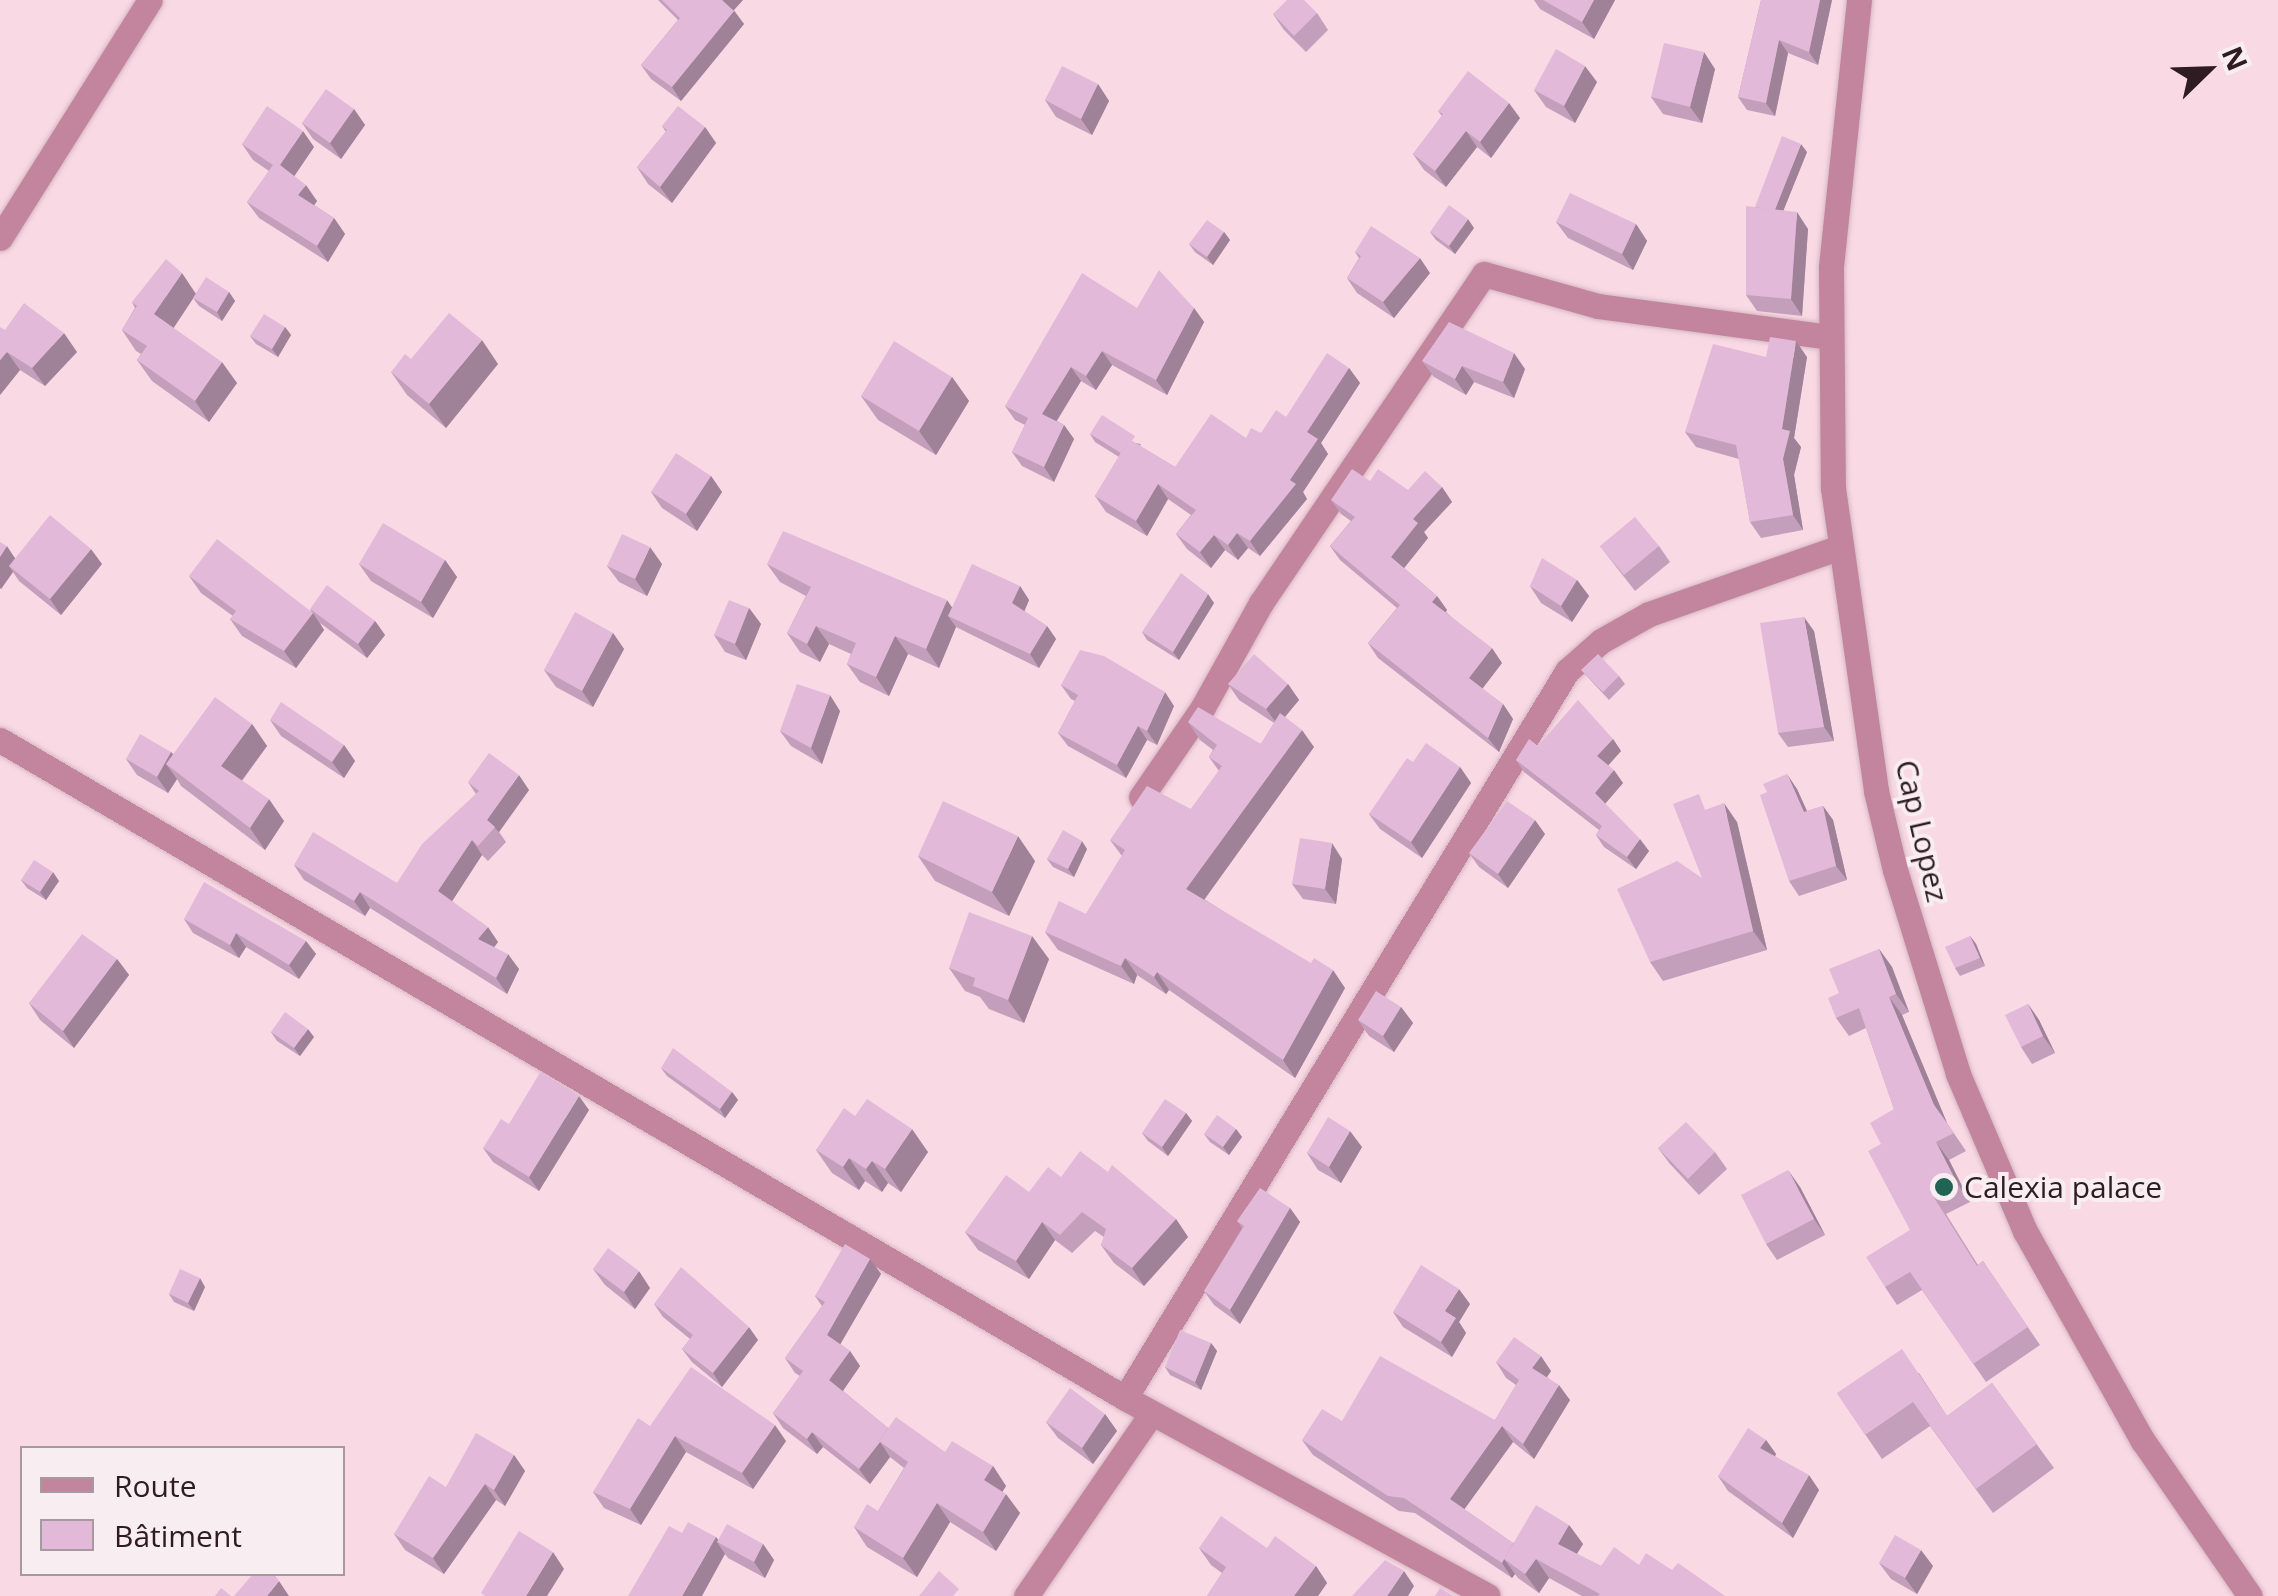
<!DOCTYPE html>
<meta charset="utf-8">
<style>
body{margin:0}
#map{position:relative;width:2278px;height:1596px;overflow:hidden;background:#f9d9e4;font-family:"Open Sans",sans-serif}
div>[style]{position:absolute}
.roads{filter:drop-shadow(0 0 2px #d5b7c1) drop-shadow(0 0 2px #d5b7c1)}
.minor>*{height:25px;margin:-12.5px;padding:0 12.5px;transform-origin:12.5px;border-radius:12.5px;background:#c2859d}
.tertiary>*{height:25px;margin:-12.5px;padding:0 12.5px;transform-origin:12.5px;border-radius:12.5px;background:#c2859d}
.wall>*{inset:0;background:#c39fbb}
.shaded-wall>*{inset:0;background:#9f8298}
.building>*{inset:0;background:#e3b9d9}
.dots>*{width:28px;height:28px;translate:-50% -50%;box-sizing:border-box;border:5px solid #f8edf0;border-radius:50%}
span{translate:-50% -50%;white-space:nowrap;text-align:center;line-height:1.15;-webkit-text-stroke:8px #f8edf0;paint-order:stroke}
.street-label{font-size:30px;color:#2f1c23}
.poi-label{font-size:30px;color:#2f1c23}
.left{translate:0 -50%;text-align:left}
.legend{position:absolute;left:20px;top:1446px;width:325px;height:130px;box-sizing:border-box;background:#f8edf0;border:2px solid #a8999e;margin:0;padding:12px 18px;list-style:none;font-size:30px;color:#2f1c23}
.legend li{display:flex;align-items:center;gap:20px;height:50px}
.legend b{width:50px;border:2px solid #a8999e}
.north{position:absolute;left:2158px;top:20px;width:100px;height:100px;-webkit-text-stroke:8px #f8edf0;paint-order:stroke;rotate:67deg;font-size:28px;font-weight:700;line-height:40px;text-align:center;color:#2f1c23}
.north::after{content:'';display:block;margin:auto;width:35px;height:45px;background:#2f1c23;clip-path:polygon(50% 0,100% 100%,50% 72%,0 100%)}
</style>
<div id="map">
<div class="roads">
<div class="minor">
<div style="left:0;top:238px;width:281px;rotate:-57.8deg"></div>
<div style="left:0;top:740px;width:1303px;rotate:30.32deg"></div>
<div style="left:1125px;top:1398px;width:413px;rotate:28.6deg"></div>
<div style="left:1141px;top:797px;width:109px;rotate:-55.4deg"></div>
<div style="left:1203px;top:707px;width:119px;rotate:-60.9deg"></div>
<div style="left:1261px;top:603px;width:397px;rotate:-55.9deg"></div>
<div style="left:1484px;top:274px;width:118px;rotate:15.7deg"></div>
<div style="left:1598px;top:306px;width:234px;rotate:7.6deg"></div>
<div style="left:1125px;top:1398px;width:851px;rotate:-58.7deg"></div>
<div style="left:1567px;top:671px;width:45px;rotate:-41.4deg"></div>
<div style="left:1601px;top:641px;width:55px;rotate:-29.4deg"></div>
<div style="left:1649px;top:614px;width:202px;rotate:-19.3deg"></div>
<div style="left:1026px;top:1596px;width:222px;rotate:-55.5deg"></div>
</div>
<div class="tertiary">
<div style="left:1859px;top:0;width:269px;rotate:96deg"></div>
<div style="left:1831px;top:268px;width:220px;rotate:89.5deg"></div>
<div style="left:1833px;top:488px;width:306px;rotate:81.9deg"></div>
<div style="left:1876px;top:791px;width:81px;rotate:76.5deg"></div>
<div style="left:1895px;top:870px;width:214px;rotate:72.8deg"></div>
<div style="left:1958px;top:1074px;width:171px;rotate:66.9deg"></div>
<div style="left:2025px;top:1231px;width:241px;rotate:60.7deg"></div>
<div style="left:2143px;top:1441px;width:188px;rotate:55.4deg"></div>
</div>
</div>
<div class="wall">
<div style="clip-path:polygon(658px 0,743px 0,734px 10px,744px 24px,681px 101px,651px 79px,641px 65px,678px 20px)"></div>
<div style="clip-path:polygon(1534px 0,1615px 0,1594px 39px,1540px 9px)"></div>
<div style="clip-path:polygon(1761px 0,1832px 0,1818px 65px,1788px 53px,1775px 116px,1747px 110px,1738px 97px)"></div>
<div style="clip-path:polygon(1317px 13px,1328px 30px,1306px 52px,1284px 30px,1273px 14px)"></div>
<div style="clip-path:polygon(1715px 69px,1702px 123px,1663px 114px,1651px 97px)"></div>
<div style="clip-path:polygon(1597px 82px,1575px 123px,1546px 107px,1534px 90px)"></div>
<div style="clip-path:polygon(1098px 84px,1109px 101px,1092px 135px,1056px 117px,1045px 100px)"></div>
<div style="clip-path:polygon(354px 109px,365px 125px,341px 159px,313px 139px,302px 123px)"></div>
<div style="clip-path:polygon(1438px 111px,1520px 118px,1491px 158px,1477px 147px,1446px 187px,1424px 170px,1413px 154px,1442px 116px)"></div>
<div style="clip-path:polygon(662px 126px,705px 127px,716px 143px,672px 203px,648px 184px,637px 167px,666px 132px)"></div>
<div style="clip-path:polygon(242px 144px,314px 147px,294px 176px,317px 201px,314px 205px,334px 218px,345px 234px,328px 262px,259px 218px,247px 202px,269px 171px,253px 160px)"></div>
<div style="clip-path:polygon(1807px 152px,1783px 211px,1808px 229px,1802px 316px,1757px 311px,1746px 295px,1755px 207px)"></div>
<div style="clip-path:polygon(1556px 222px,1636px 224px,1647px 241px,1633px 270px,1568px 238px)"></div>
<div style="clip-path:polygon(1474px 228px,1455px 254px,1436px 240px,1430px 232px)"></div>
<div style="clip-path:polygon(1224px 232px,1230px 240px,1213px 265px,1195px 252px,1189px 244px)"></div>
<div style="clip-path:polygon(1355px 252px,1430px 273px,1394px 318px,1357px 293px,1347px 278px,1359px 258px)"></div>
<div style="clip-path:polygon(229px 292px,235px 301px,222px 321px,199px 306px,193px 298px,173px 328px,237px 383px,209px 422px,152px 381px,137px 360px,141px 354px,136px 351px,122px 330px,135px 308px,132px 302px,196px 293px)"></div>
<div style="clip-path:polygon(1137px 308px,1194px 308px,1204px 322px,1167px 395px,1112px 365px,1096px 390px,1081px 381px,1057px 421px,1064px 425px,1074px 439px,1054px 482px,1022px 466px,1012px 452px,1025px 425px,1015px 420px,1005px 406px)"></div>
<div style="clip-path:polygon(285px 327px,291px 335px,278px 357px,256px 344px,250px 336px)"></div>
<div style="clip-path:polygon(5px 330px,77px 352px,45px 386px,20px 370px,0 395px)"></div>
<div style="clip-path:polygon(1766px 357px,1807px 357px,1794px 438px,1801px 447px,1794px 475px,1803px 530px,1761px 538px,1750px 522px,1739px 459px,1696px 447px,1685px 432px)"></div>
<div style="clip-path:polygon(1422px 361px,1525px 369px,1514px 398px,1474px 382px,1466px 395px,1434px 377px)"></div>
<div style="clip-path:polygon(498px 364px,446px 428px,407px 395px,391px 372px)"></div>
<div style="clip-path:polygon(1349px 368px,1360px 383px,1321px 443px,1328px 454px,1303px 492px,1307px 499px,1260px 556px,1248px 548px,1238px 560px,1225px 550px,1211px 568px,1187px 549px,1176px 534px,1191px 515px,1168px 499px,1147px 536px,1106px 512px,1095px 496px,1119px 457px,1095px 442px,1090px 434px,1141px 444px,1140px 446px,1175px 467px,1261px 433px,1286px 417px)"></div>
<div style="clip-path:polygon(952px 377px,969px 401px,936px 455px,878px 420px,861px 396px)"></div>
<div style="clip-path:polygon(711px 476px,722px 492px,697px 531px,662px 508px,651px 492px)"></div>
<div style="clip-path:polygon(1370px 481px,1408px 490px,1442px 487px,1452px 502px,1424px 532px,1428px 538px,1404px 568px,1437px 596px,1447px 610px,1446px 612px,1502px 663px,1482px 689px,1503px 704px,1513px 719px,1499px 752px,1378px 658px,1368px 643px,1397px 608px,1340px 560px,1330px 546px,1351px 521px,1341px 514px,1331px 500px)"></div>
<div style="clip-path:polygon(0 542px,15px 558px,102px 564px,61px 615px,19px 581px,13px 572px,1px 589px,0 588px)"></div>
<div style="clip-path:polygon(1600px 546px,1659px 546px,1670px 562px,1635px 591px)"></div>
<div style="clip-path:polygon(445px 560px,457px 577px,433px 618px,371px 581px,359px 564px)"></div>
<div style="clip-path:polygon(662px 564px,647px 596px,619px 582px,607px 566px)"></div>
<div style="clip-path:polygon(767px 564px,952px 607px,1020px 586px,1029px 600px,1024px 611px,1047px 626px,1056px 639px,1039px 668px,956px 627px,939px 668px,908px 654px,889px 696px,860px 682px,847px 664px,851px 654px,829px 644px,820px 662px,800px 652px,787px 633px,806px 596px,780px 582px)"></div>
<div style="clip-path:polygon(189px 576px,312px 613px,310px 609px,375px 621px,385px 635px,367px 658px,320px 623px,324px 630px,296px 668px,242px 636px,230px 619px,233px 616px,201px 593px)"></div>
<div style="clip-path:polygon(1577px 580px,1589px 596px,1572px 622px,1541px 603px,1530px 586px)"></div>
<div style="clip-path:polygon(1214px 603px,1179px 660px,1147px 640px,1142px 632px)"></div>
<div style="clip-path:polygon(749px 608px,761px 624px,746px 660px,725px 652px,714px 635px)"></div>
<div style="clip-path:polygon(1814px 631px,1834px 741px,1788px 747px,1778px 733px)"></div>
<div style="clip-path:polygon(613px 633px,624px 649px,593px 707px,556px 687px,544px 670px)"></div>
<div style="clip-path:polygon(1581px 670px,1619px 676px,1625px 684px,1609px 700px)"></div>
<div style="clip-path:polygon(1228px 684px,1288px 684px,1299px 700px,1285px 717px,1314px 747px,1204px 899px,1345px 988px,1295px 1078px,1169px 990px,1166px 994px,1137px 975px,1134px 984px,1058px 950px,1045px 932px,1086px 914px,1122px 856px,1110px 840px,1191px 809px,1219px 771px,1209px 757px,1213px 750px,1200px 740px,1188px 722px,1261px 744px,1274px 723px,1239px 700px)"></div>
<div style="clip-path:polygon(1061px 685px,1174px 706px,1157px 745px,1147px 740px,1126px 778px,1068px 746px,1058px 733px,1075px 701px,1071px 699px)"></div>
<div style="clip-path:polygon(840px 711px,822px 764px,791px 746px,780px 731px)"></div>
<div style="clip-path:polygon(270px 720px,344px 745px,355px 761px,344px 778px,281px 736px)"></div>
<div style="clip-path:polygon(252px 724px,267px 746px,242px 781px,284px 821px,265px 850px,181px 786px,177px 779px,168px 793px,137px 775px,126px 759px,171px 752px,173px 754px)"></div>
<div style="clip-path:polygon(1613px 739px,1621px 751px,1608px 765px,1623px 783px,1605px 804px,1649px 851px,1636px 869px,1604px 847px,1596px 835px,1599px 830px,1524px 772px,1516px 760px,1538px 746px)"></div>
<div style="clip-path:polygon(1413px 762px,1460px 767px,1471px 783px,1422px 858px,1380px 829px,1369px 814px)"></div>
<div style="clip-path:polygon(468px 782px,529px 790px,499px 832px,506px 842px,488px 861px,482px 855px,452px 901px,498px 942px,494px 947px,519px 969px,507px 994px,370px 908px,365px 916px,304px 880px,294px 865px,397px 883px,476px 794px)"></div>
<div style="clip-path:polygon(1797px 789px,1807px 811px,1823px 806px,1833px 820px,1847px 880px,1799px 896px,1789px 881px)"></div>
<div style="clip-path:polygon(1709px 809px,1737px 822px,1767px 950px,1663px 981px,1650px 962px,1702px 878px)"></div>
<div style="clip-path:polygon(1545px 834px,1508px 888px,1479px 867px,1469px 853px)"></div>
<div style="clip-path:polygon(1087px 849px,1074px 877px,1053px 867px,1047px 859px)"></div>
<div style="clip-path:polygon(918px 856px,1035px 861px,1009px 916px,935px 881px)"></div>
<div style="clip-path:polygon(1342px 859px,1336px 904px,1303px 899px,1292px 884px)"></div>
<div style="clip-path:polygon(21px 880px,59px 881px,46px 900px,27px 888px)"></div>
<div style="clip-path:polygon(184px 919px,306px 941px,316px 954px,299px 979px,246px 947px,239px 958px,193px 933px)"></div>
<div style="clip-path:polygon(1970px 936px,1976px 944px,1985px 966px,1960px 976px,1955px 968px)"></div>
<div style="clip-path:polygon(1879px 949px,1892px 967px,1909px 1012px,1902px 1015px,1947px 1123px,1966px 1151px,1949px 1160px,1970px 1202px,1946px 1214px,1978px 1265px,1983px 1261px,2040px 1345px,1986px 1382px,1922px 1290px,1897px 1305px,1885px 1287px,1910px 1230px,1881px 1144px,1894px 1109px,1866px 1028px,1849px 1036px,1836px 1018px,1839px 993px)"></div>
<div style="clip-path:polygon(117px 959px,129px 975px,74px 1048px,40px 1020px,29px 1003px)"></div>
<div style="clip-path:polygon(1049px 959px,1024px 1023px,989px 1009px,980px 997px,965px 991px,949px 968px)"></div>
<div style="clip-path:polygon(2028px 1004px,2039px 1020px,2055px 1053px,2032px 1064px,2021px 1047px)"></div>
<div style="clip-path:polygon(1401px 1007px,1413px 1023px,1394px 1052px,1369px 1036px,1358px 1020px)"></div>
<div style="clip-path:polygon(271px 1032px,314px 1037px,300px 1056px,277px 1041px)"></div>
<div style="clip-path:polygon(661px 1068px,732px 1092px,738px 1100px,725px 1118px,667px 1076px)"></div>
<div style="clip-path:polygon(589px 1110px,539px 1191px,493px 1162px,483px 1148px)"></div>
<div style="clip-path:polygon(1186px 1113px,1192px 1121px,1168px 1156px,1148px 1141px,1142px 1133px)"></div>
<div style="clip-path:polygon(855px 1116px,928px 1152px,901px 1192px,888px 1183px,882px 1192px,865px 1181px,859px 1190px,832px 1173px,816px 1150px)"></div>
<div style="clip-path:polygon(1236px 1129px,1242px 1137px,1229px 1155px,1210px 1142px,1204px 1134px)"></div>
<div style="clip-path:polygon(1362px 1147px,1341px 1183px,1318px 1170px,1307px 1153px)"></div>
<div style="clip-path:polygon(1658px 1148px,1715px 1152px,1727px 1169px,1699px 1195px,1670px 1164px)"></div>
<div style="clip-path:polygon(1108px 1172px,1176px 1219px,1188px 1237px,1144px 1286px,1114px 1263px,1101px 1245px,1104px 1237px,1095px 1231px,1072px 1253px,1055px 1240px,1029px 1279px,978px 1250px,965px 1232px,1029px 1192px,1061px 1177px)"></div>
<div style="clip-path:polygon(1800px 1187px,1825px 1235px,1777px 1260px,1766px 1244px)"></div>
<div style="clip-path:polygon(1290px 1208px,1300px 1222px,1240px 1324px,1214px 1305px,1204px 1291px,1242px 1228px,1237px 1221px)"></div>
<div style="clip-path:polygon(870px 1259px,881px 1274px,840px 1344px,850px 1351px,860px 1366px,843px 1391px,888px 1428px,945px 1452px,993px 1466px,1006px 1486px,1002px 1492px,1020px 1513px,996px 1551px,950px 1522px,917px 1577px,867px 1547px,854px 1527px,878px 1511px,904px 1468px,890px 1457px,870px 1484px,823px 1447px,817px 1454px,783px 1428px,773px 1413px,800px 1376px,795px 1373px,785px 1358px,822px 1306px,815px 1296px)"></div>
<div style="clip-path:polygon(593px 1269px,650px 1288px,635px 1309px,605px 1285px)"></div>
<div style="clip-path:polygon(205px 1287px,194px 1311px,174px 1302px,169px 1294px)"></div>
<div style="clip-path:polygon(654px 1304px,758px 1340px,722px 1387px,692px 1362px,682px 1349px,690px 1339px,663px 1317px)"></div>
<div style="clip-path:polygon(1470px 1304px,1459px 1322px,1466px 1333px,1452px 1357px,1403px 1327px,1393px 1312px)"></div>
<div style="clip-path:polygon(1211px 1343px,1217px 1351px,1201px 1390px,1170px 1375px,1165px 1367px)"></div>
<div style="clip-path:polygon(1496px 1362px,1551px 1371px,1547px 1377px,1570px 1400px,1534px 1459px,1513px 1442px,1464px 1509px,1513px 1543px,1569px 1525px,1583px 1544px,1577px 1554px,1601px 1566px,1639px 1565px,1672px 1570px,1725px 1596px,1582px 1596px,1549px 1578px,1539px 1593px,1518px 1578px,1515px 1574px,1512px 1578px,1415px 1513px,1399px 1511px,1313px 1455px,1302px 1440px,1342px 1421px,1495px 1420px,1516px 1385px,1506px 1378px)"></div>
<div style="clip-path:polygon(1919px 1373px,1947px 1416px,1992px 1383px,2054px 1468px,1993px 1513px,1930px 1426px,1882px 1459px,1837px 1393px)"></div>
<div style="clip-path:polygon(1105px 1414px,1117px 1431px,1093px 1464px,1058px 1438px,1046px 1422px)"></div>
<div style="clip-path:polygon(650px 1426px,786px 1441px,753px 1489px,686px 1452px,641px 1525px,604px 1508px,593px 1492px)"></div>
<div style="clip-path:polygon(1766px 1440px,1776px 1454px,1775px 1456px,1819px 1490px,1793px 1538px,1728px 1491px,1718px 1476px)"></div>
<div style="clip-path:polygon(514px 1455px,525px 1471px,505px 1506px,496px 1500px,444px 1574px,405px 1550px,394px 1534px,446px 1487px)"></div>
<div style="clip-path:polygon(682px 1533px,716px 1537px,718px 1540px,763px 1544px,774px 1560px,765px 1578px,728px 1558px,725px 1554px)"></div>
<div style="clip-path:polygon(1199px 1548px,1267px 1548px,1316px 1566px,1327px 1583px,1318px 1596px,1207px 1596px,1222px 1573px,1211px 1565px)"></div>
<div style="clip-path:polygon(1879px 1563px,1933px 1566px,1917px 1594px,1891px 1579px)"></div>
</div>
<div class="shaded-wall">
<div style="clip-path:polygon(722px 0,743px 0,731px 13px)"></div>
<div style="clip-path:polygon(1594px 0,1615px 0,1594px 39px,1582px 22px)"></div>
<div style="clip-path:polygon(1820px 0,1832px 0,1818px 65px,1809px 52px)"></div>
<div style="clip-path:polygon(734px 11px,744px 24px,681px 101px,672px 87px)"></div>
<div style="clip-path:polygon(1779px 40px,1788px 53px,1775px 116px,1766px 103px)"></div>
<div style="clip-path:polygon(1704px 52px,1715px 69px,1702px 123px,1690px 107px)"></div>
<div style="clip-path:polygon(1585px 66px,1597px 82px,1575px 123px,1564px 106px)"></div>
<div style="clip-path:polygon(1098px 84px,1109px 101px,1092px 135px,1081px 119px)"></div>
<div style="clip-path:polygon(1509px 103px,1520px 118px,1491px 158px,1480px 142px)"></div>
<div style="clip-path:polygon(354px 109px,365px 125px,341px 159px,330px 143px)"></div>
<div style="clip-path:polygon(705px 127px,716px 143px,672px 203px,660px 187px)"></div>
<div style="clip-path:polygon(303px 131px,314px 147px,291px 181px,280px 165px)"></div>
<div style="clip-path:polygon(1466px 131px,1477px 147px,1446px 187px,1435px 171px)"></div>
<div style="clip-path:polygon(1801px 144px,1807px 152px,1778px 224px,1772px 216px)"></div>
<div style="clip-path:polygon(306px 185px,317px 201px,310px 211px,298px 195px)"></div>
<div style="clip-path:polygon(1797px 212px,1808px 229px,1802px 316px,1791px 299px)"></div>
<div style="clip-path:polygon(334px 218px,345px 234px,328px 262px,317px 246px)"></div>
<div style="clip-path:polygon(1468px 219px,1474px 228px,1455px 254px,1449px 246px)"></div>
<div style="clip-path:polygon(1636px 224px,1647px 241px,1633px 270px,1622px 254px)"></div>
<div style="clip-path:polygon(1224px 232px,1230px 240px,1213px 265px,1207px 257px)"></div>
<div style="clip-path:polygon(1420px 258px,1430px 273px,1394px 318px,1383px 302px)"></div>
<div style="clip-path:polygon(182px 273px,196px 294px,169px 335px,154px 314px)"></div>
<div style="clip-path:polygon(229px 292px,235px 301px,222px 321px,217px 312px)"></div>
<div style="clip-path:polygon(1194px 308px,1204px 322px,1167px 395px,1156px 380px)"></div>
<div style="clip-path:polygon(285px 327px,291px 335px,278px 357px,272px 349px)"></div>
<div style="clip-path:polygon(64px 333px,77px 352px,45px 386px,32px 368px)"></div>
<div style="clip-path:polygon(482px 340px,498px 364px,446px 428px,429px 404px)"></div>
<div style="clip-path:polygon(1796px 341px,1807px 357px,1794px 438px,1801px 447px,1794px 475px,1803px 530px,1793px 515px,1783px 459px,1782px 429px)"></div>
<div style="clip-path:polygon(1102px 351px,1112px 365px,1096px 390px,1086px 376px)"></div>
<div style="clip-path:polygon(7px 352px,20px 370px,0 395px,0 360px)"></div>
<div style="clip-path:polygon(1514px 353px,1525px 369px,1514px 398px,1503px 382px)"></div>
<div style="clip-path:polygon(222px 362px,237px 383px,209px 422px,195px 401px)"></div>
<div style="clip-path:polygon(1462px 366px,1474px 382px,1466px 395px,1455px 379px)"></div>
<div style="clip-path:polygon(1071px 367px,1081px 381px,1052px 428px,1042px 414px)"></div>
<div style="clip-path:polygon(1349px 368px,1360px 383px,1321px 443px,1328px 454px,1303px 492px,1307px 499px,1260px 556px,1250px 541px,1290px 480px,1307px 432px)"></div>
<div style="clip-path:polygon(952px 377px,969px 401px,936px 455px,919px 431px)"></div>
<div style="clip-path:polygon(1064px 425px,1074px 439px,1054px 482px,1044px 467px)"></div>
<div style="clip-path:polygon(711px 476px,722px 492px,697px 531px,686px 514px)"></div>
<div style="clip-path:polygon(1158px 484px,1168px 499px,1147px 536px,1136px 521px)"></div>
<div style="clip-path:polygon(1442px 487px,1452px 502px,1424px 532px,1428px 538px,1401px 572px,1391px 557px,1413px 519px)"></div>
<div style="clip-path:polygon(1237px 533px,1248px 548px,1238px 560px,1228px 545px)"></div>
<div style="clip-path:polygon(1214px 535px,1225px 550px,1211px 568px,1200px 552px)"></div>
<div style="clip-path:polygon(7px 546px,18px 563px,9px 566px,13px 572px,1px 589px,0 587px,0 557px)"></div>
<div style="clip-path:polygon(650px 547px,662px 564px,647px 596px,635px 579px)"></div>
<div style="clip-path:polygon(91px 549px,102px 564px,61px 615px,50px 599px)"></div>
<div style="clip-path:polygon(445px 560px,457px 577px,433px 618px,421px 602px)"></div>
<div style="clip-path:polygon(1577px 580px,1589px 596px,1572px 622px,1561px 606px)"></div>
<div style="clip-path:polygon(1020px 586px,1029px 600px,1022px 617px,1012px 603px)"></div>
<div style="clip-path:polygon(1208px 594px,1214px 603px,1179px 660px,1173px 652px)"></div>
<div style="clip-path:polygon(1437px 596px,1447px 610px,1442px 616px,1432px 602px)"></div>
<div style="clip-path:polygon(947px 600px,960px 619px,948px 616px,956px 627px,939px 668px,926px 649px)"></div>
<div style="clip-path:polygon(749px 608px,761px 624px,746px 660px,735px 644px)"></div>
<div style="clip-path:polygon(313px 613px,324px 630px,296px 668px,284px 651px)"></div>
<div style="clip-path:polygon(1804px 617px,1814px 631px,1834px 741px,1824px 727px)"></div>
<div style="clip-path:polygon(375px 621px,385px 635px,367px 658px,358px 644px)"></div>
<div style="clip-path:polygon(816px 626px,829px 644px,820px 662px,807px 644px)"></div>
<div style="clip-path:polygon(1047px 626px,1056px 639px,1039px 668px,1030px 654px)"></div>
<div style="clip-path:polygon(613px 633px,624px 649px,593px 707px,582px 691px)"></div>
<div style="clip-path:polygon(895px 636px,908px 654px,889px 696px,876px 677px)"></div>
<div style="clip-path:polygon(1492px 648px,1502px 663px,1479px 693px,1469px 678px)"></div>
<div style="clip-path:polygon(1288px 684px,1299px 700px,1278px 725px,1266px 709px)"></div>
<div style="clip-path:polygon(1165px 692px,1174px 706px,1157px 745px,1147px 731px)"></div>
<div style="clip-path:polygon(830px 695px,840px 711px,822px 764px,811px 748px)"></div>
<div style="clip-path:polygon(1503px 704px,1513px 719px,1499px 752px,1488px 738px)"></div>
<div style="clip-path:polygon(252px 724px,267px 746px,236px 788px,221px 766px)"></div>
<div style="clip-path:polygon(1138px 726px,1147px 740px,1126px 778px,1117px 765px)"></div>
<div style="clip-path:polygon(1302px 730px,1314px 747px,1199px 907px,1186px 889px)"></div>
<div style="clip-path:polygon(1613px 739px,1621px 751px,1606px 768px,1597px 756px)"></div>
<div style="clip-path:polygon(344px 745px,355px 761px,344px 778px,332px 762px)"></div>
<div style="clip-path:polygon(171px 752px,183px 768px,166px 764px,177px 779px,168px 793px,157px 777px)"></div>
<div style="clip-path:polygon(1460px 767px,1471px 783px,1422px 858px,1411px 842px)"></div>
<div style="clip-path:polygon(1614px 770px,1623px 783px,1604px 805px,1595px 793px)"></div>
<div style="clip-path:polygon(1787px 774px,1797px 789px,1814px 827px,1804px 812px)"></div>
<div style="clip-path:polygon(519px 775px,529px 790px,499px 832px,487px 820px)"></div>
<div style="clip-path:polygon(269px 799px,284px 821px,265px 850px,250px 828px)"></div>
<div style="clip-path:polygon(1724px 803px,1737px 822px,1767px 950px,1753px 931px)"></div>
<div style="clip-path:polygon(1823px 806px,1833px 820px,1847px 880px,1836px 866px)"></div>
<div style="clip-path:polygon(1535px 820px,1545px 834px,1508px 888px,1498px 874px)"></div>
<div style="clip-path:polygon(1018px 836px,1035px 861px,1009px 916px,992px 892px)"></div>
<div style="clip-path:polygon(1640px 839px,1649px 851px,1636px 869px,1627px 857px)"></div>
<div style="clip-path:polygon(472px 840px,482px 855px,449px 906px,438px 891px)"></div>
<div style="clip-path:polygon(1082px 841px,1087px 849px,1074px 877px,1068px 869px)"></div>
<div style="clip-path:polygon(1332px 843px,1342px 859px,1336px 904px,1325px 889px)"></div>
<div style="clip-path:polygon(53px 872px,59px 881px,46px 900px,40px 892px)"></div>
<div style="clip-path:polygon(360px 892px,370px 908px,365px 916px,354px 901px)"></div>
<div style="clip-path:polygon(488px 927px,498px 942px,489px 954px,478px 939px)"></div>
<div style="clip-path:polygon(236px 933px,246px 947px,239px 958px,230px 945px)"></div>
<div style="clip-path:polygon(1032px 936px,1049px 959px,1024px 1023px,1008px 1000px)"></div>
<div style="clip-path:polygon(1970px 936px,1976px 944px,1985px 966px,1980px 958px)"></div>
<div style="clip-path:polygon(306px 941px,316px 954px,299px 979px,289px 965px)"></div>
<div style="clip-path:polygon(1879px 949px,1892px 967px,1909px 1012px,1896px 994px)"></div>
<div style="clip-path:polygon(508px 954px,519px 969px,507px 994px,496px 978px)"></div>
<div style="clip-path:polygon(1125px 958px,1137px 975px,1134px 984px,1121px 966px)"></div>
<div style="clip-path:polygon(117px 959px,129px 975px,74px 1048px,63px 1031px)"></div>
<div style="clip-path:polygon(1333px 970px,1345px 988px,1295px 1078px,1283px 1060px)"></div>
<div style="clip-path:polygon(1157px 972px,1169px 990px,1166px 994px,1154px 977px)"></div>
<div style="clip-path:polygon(1889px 997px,1902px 1015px,1947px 1123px,1934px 1105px)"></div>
<div style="clip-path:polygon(2028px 1004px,2039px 1020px,2055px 1053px,2043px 1036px)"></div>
<div style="clip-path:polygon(1401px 1007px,1413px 1023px,1394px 1052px,1383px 1036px)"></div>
<div style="clip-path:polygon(308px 1029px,314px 1037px,300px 1056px,294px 1048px)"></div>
<div style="clip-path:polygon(732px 1092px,738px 1100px,725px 1118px,720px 1109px)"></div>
<div style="clip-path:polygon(579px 1096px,589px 1110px,539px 1191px,529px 1177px)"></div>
<div style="clip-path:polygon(1186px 1113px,1192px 1121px,1168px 1156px,1162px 1147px)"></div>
<div style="clip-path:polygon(912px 1129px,928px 1152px,901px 1192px,885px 1169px)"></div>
<div style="clip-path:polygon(1236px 1129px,1242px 1137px,1229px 1155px,1223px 1147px)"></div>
<div style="clip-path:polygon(1350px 1131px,1362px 1147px,1341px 1183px,1329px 1167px)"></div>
<div style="clip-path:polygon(1936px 1142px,1949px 1160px,1970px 1202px,1957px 1183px)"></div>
<div style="clip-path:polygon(849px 1158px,865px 1181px,859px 1190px,843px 1167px)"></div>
<div style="clip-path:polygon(872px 1161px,888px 1183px,882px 1192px,866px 1169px)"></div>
<div style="clip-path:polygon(1788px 1170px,1800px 1187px,1825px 1235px,1814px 1219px)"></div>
<div style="clip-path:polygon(1290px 1208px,1300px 1222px,1240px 1324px,1230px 1310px)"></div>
<div style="clip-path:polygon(1176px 1219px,1188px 1237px,1144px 1286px,1132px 1268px)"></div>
<div style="clip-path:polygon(1042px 1222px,1055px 1240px,1029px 1279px,1016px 1261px)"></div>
<div style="clip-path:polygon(870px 1259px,881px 1274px,837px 1350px,827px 1335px)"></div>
<div style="clip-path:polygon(639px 1271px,650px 1288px,635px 1309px,624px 1292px)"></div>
<div style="clip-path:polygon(200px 1278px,205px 1287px,194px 1311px,188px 1303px)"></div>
<div style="clip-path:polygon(1459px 1289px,1470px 1304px,1459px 1322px,1466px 1333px,1452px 1357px,1441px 1342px,1445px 1311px)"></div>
<div style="clip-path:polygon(749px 1327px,758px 1340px,722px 1387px,713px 1373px)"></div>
<div style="clip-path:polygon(1211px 1343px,1217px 1351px,1201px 1390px,1195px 1382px)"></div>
<div style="clip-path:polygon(850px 1351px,860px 1366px,840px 1395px,829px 1380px)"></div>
<div style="clip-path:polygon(1541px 1356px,1551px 1371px,1543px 1383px,1532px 1368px)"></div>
<div style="clip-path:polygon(1559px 1385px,1570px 1400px,1534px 1459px,1523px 1444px)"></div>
<div style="clip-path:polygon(1105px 1414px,1117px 1431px,1093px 1464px,1082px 1448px)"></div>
<div style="clip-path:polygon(775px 1425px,786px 1441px,753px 1489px,742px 1473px)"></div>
<div style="clip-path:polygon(1502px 1426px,1513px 1442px,1461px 1514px,1450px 1499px)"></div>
<div style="clip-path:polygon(812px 1432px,823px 1447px,817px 1454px,807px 1439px)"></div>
<div style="clip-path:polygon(675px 1436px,686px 1452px,641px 1525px,630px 1509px)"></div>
<div style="clip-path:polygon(1766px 1440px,1776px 1454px,1771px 1463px,1760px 1448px)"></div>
<div style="clip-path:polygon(880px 1442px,890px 1457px,870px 1484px,859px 1469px)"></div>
<div style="clip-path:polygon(514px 1455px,525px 1471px,505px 1506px,494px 1490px)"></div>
<div style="clip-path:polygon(993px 1466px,1006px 1486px,998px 1499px,984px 1480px)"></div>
<div style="clip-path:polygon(1809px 1475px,1819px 1490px,1793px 1538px,1782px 1523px)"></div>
<div style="clip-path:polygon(485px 1484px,496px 1500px,444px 1574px,433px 1558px)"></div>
<div style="clip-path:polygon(1006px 1494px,1020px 1513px,996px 1551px,983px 1532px)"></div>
<div style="clip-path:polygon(937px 1503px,950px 1522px,917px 1577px,903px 1558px)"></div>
<div style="clip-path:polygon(1569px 1525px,1583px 1544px,1571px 1563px,1558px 1544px)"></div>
<div style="clip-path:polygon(716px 1537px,721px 1544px,717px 1542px,725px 1554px,702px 1596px,682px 1596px)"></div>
<div style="clip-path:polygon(763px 1544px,774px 1560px,765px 1578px,754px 1562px)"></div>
<div style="clip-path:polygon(1921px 1550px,1933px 1566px,1917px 1594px,1905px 1578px)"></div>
<div style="clip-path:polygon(553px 1552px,564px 1569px,547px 1596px,526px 1596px)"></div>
<div style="clip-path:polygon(1504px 1559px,1515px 1574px,1512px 1578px,1502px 1563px)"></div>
<div style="clip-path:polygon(1536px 1559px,1549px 1578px,1539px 1593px,1525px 1574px)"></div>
<div style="clip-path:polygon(1316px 1566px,1327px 1583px,1318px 1596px,1294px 1596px)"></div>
<div style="clip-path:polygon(1404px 1571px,1414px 1586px,1408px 1596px,1387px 1596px)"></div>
<div style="clip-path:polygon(279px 1581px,289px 1596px,267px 1596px)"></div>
</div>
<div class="building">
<div style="clip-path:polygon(662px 0,722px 0,734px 11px,672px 87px,641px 65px,680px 18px)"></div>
<div style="clip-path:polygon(1287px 0,1304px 0,1317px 13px,1294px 36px,1273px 14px)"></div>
<div style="clip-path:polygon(1543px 0,1594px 0,1582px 22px)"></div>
<div style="clip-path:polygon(1761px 0,1820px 0,1809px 52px,1779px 40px,1766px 103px,1738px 97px)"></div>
<div style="clip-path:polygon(1664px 43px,1704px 52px,1690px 107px,1651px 97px)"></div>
<div style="clip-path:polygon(1556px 49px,1585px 66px,1564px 106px,1534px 90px)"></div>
<div style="clip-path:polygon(1062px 66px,1098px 84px,1081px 119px,1045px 100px)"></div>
<div style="clip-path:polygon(1468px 71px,1509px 103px,1480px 142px,1466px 131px,1435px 171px,1413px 154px,1443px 114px,1438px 111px)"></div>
<div style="clip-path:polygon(326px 89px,354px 109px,330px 143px,302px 123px)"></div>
<div style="clip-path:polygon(267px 106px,303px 131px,280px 165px,306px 185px,298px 195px,334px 218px,317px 246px,247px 202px,273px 165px,242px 144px)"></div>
<div style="clip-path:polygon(678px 106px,705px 127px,660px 187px,637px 167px,667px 130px,662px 126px)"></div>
<div style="clip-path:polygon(1782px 136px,1801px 144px,1775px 210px,1755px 207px)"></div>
<div style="clip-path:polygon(1570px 193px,1636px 224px,1622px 254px,1556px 222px)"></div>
<div style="clip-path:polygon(1449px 205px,1468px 219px,1449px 246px,1430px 232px)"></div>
<div style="clip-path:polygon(1746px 206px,1797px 212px,1791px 299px,1746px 295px)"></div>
<div style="clip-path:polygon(1207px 220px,1224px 232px,1207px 257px,1189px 244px)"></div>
<div style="clip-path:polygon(1371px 226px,1420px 258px,1383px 302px,1347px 278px,1361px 256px,1355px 252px)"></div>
<div style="clip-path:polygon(166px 259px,182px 273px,154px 314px,222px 362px,195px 401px,137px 360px,147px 346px,122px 330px,137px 306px,132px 302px)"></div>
<div style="clip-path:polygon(1159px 270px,1194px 308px,1156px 380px,1102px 351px,1086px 376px,1071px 367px,1042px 414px,1064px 425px,1044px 467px,1012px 452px,1028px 418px,1005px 406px,1082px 273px,1137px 308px)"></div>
<div style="clip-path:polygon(206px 277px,229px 292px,217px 312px,193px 298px)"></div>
<div style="clip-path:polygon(24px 303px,64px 333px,32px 368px,7px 352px,0 360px,0 327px,5px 330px)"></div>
<div style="clip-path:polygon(449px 313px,482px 340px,429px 404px,391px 372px,405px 354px,411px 359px)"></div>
<div style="clip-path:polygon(264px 314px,285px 327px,272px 349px,250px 336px)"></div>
<div style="clip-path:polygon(1449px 322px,1514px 353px,1503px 382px,1462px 366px,1455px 379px,1422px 361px)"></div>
<div style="clip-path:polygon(1770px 337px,1796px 341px,1782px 429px,1790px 431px,1783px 459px,1793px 515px,1750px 522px,1736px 445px,1685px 432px,1713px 344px,1766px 357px)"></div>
<div style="clip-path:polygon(894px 341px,952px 377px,919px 431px,861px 396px)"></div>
<div style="clip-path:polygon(1327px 353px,1349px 368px,1307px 432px,1318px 439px,1290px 480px,1296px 484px,1250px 541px,1237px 533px,1228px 545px,1214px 535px,1200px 552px,1176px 534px,1196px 510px,1158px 484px,1136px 521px,1095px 496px,1129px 439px,1175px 467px,1211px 414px,1246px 438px,1251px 428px,1261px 433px,1276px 410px,1286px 417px)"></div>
<div style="clip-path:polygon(1102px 415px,1135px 436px,1132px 441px,1129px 439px,1121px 453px,1090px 434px)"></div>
<div style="clip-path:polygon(676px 453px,711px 476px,686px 514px,651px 492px)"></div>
<div style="clip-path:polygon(1352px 469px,1370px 481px,1378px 469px,1408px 490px,1425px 471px,1442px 487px,1413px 519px,1418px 523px,1391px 557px,1437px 596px,1432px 602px,1492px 648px,1469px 678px,1503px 704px,1488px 738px,1368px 643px,1400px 605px,1330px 546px,1355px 517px,1331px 500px)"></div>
<div style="clip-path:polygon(50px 515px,91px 549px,50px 599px,9px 566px)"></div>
<div style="clip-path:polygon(1635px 517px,1659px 546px,1624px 575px,1600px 546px)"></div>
<div style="clip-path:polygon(383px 523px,445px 560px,421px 602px,359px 564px)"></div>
<div style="clip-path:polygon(783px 531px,947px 600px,926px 649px,895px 636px,876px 677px,847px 664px,856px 643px,816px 626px,807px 644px,787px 633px,811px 587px,767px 564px)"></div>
<div style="clip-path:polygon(622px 534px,650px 547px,635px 579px,607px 566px)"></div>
<div style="clip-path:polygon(217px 539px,313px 613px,284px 651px,230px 619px,236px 611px,189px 576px)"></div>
<div style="clip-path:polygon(0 542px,7px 546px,0 557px)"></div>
<div style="clip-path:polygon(1542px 558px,1577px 580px,1561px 606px,1530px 586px)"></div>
<div style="clip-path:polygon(972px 564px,1020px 586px,1012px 603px,1047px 626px,1030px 654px,948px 616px)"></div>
<div style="clip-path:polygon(1181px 573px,1208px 594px,1173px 652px,1142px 632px)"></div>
<div style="clip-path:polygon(327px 585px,375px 621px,358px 644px,310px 609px)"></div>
<div style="clip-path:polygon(729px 600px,749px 608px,735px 644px,714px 635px)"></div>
<div style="clip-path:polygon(575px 612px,613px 633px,582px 691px,544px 670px)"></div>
<div style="clip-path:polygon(1804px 617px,1824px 727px,1778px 733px,1760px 623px)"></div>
<div style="clip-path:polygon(1080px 650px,1104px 656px,1165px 692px,1147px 731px,1138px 726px,1117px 765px,1058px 733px,1078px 695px,1061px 685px)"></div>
<div style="clip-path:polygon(1254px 654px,1288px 684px,1266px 709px,1228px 684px)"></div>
<div style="clip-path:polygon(1598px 654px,1619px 676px,1603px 692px,1581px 670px)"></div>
<div style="clip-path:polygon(797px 684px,830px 695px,811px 748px,780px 731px)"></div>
<div style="clip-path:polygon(215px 697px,252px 724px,221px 766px,269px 799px,250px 828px,166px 764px)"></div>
<div style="clip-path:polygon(1578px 700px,1613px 739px,1597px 756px,1614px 770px,1595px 793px,1640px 839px,1627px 857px,1596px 835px,1602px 826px,1516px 760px,1529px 739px,1538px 746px)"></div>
<div style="clip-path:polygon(281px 702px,344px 745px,332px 762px,270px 720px)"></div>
<div style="clip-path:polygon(1198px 707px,1261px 744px,1280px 713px,1302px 730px,1186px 889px,1311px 963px,1314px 958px,1333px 970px,1283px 1060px,1157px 972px,1154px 977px,1125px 958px,1121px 966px,1045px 932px,1059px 901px,1086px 914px,1125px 850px,1110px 840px,1147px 786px,1191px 809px,1222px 766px,1209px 757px,1217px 745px,1188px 722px)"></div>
<div style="clip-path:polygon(140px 734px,171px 752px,157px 777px,126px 759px)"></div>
<div style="clip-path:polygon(1426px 743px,1460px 767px,1411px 842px,1369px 814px,1407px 758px,1413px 762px)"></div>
<div style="clip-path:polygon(489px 753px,519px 775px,487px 820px,495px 827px,478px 846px,472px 840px,438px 891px,488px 927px,478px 939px,508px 954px,496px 978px,360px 892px,354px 901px,294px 865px,313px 832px,397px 883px,422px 844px,479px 791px,468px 782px)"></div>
<div style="clip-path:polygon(1787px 774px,1804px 812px,1823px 806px,1836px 866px,1789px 881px,1760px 795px,1767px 792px,1763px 784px)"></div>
<div style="clip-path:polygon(1699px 794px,1705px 810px,1724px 803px,1753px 931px,1650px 962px,1617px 889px,1677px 861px,1702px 878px,1673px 804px)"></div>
<div style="clip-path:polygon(943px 801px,1018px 836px,992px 892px,918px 856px)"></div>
<div style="clip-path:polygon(1507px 801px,1535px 820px,1498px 874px,1469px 853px)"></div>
<div style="clip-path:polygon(1063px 830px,1082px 841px,1068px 869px,1047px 859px)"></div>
<div style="clip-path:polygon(1300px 838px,1332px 843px,1325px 889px,1292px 884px)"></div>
<div style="clip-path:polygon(34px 860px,53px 872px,40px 892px,21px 880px)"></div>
<div style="clip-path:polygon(204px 882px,306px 941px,289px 965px,236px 933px,230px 945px,184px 919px)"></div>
<div style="clip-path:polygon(969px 912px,1032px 936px,1008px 1000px,973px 986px,975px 978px,949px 968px)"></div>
<div style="clip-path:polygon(82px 934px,117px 959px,63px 1031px,29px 1003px)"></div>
<div style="clip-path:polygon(1970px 936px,1980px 958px,1955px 968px,1945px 947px)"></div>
<div style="clip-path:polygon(1879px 949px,1896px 994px,1889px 997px,1934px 1105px,1954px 1133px,1936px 1142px,1957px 1183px,1933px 1196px,1977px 1266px,1983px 1261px,2028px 1327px,1973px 1364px,1910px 1272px,1885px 1287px,1866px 1257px,1910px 1230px,1868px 1151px,1881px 1144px,1870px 1123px,1894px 1109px,1859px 1008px,1836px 1018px,1828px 998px,1839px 993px,1829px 969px)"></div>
<div style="clip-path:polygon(1376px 991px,1401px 1007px,1383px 1036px,1358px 1020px)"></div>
<div style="clip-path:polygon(2028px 1004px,2043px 1036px,2021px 1047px,2005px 1015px)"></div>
<div style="clip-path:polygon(285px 1012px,308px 1029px,294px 1048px,271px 1032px)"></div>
<div style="clip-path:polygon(673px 1048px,732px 1092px,720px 1109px,661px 1068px)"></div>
<div style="clip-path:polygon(541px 1071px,579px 1096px,529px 1177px,483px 1148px,501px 1119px,509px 1124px)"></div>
<div style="clip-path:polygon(867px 1099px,912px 1129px,885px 1169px,872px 1161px,866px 1169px,849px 1158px,843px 1167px,816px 1150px,844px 1108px,855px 1116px)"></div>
<div style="clip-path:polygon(1165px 1099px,1186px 1113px,1162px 1147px,1142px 1133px)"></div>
<div style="clip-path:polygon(1217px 1115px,1236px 1129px,1223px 1147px,1204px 1134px)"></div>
<div style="clip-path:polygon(1328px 1117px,1350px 1131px,1329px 1167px,1307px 1153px)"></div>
<div style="clip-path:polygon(1686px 1122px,1715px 1152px,1688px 1179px,1658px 1148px)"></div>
<div style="clip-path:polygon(1080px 1151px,1108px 1172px,1112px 1165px,1176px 1219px,1132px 1268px,1101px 1245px,1106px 1229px,1082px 1212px,1060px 1235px,1042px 1222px,1016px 1261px,965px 1232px,1006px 1175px,1029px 1192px,1048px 1167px,1061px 1177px)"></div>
<div style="clip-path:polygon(1788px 1170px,1814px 1219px,1766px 1244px,1741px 1195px)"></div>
<div style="clip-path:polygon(1260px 1188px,1290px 1208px,1230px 1310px,1204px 1291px,1244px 1226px,1237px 1221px)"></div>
<div style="clip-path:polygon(845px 1244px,870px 1259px,827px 1335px,850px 1351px,829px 1380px,888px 1428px,879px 1441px,880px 1442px,859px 1469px,812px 1432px,807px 1439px,773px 1413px,803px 1371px,785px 1358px,825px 1302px,815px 1296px)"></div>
<div style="clip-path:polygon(608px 1248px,639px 1271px,624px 1292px,593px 1269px)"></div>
<div style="clip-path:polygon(1421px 1265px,1459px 1289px,1445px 1311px,1456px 1318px,1441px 1342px,1393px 1312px)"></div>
<div style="clip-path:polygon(681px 1267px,749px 1327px,713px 1373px,682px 1349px,693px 1335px,654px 1304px)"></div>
<div style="clip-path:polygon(180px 1269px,200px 1278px,188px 1303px,169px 1294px)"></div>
<div style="clip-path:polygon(1180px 1330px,1211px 1343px,1195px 1382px,1165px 1367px)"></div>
<div style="clip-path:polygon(1514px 1337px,1541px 1356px,1532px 1368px,1559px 1385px,1523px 1444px,1502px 1426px,1450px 1499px,1513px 1543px,1502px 1563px,1404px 1498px,1388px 1496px,1302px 1440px,1322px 1409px,1342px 1421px,1380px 1356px,1495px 1420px,1519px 1380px,1496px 1362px)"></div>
<div style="clip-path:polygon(1902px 1349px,1947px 1416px,1992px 1383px,2037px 1444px,1976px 1489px,1913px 1402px,1865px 1435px,1837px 1393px)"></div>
<div style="clip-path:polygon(691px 1367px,775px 1425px,742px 1473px,675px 1436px,630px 1509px,593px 1492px,638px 1418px,650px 1426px)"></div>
<div style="clip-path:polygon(1070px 1388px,1105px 1414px,1082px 1448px,1046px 1422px)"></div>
<div style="clip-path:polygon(896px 1417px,945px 1452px,952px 1441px,993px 1466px,984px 1480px,1006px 1494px,983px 1532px,937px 1503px,903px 1558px,854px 1527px,867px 1504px,878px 1511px,908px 1462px,879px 1441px)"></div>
<div style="clip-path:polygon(1748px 1428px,1766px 1440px,1760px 1448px,1809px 1475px,1782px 1523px,1718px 1476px)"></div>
<div style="clip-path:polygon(476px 1433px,514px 1455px,494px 1490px,485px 1484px,433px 1558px,394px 1534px,429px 1476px,446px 1487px)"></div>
<div style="clip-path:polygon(1536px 1505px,1569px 1525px,1558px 1544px,1601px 1566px,1614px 1547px,1639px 1565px,1646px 1553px,1672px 1570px,1678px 1563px,1725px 1596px,1598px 1596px,1600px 1594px,1536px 1559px,1525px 1574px,1504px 1559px)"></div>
<div style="clip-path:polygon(1221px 1516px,1267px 1548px,1275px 1536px,1316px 1566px,1294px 1596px,1207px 1596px,1226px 1567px,1199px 1548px)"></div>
<div style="clip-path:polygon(688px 1522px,716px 1537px,682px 1596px,628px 1596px,669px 1526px,682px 1533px)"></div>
<div style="clip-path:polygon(727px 1524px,763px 1544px,754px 1562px,717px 1542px)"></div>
<div style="clip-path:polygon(519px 1531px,553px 1552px,526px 1596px,485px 1596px,481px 1593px)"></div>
<div style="clip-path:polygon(1895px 1535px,1921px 1550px,1905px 1578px,1879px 1563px)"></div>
<div style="clip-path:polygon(1385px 1560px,1404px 1571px,1387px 1596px,1352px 1596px)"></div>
<div style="clip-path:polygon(939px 1571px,959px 1589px,953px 1596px,919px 1596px)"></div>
<div style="clip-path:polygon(253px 1574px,274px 1574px,279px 1581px,267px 1596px,234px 1596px)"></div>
<div style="clip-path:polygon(221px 1588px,231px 1596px,215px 1596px)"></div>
<div style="clip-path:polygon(1440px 1588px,1453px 1596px,1435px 1596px)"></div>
</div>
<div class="dots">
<div style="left:1944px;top:1187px;background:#216454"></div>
</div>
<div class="street-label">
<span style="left:1922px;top:831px;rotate:77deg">Cap Lopez</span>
</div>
<div class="poi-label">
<span class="left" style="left:1964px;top:1187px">Calexia palace</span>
</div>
<ul class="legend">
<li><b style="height:12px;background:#c2859d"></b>Route</li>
<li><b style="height:28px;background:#e3b9d9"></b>Bâtiment</li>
</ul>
<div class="north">N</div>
</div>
